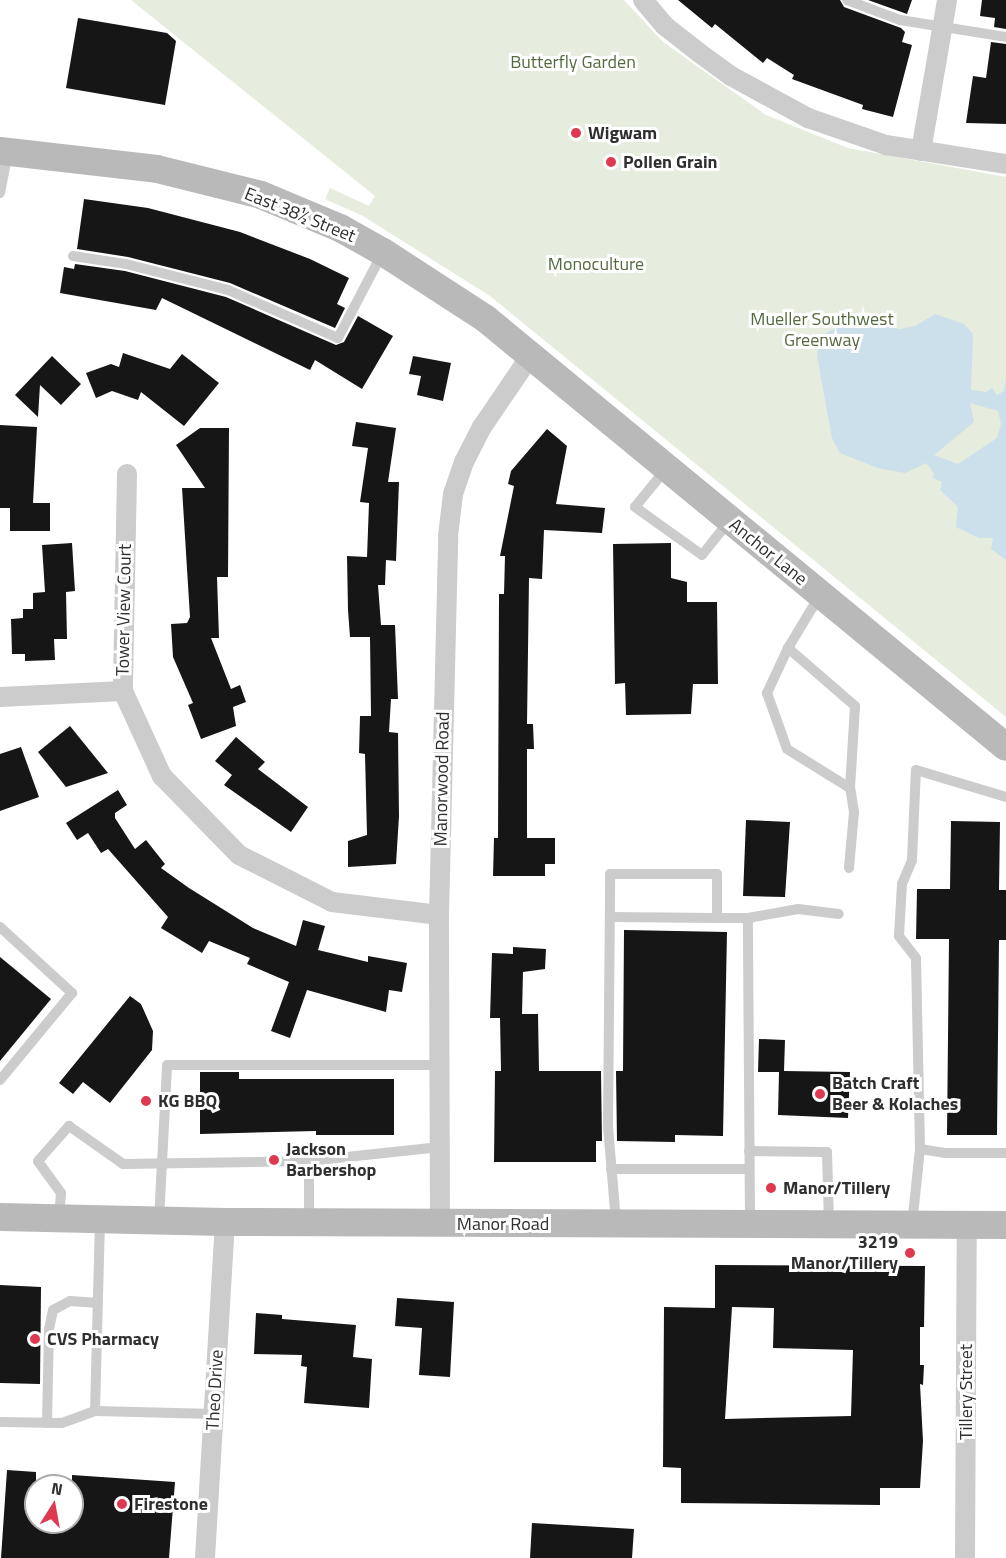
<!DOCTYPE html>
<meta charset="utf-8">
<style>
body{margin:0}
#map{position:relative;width:1006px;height:1558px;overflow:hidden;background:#fff;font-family:"Titillium Web",sans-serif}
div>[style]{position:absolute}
.green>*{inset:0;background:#e6ecde}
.water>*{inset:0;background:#cbe0eb}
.stream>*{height:7px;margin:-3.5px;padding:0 3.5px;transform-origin:3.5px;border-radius:3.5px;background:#cbe0eb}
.building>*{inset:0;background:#161616}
.lane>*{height:10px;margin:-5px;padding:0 5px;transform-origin:5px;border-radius:5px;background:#ccc}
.street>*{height:20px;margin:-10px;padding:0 10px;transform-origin:10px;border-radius:10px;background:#ccc}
.secondary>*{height:28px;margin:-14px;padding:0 14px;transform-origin:14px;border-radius:14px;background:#b9b9b9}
.dots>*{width:16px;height:16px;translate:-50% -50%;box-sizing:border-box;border:3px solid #fff;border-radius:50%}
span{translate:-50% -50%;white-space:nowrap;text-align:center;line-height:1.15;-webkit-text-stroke:6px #fff;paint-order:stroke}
.park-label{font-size:18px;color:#556a3e}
.poi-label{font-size:18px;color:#2f2f2f;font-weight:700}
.left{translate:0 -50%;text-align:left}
.right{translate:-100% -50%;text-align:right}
.street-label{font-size:18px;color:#2f2f2f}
.north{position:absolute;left:24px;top:1474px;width:60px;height:60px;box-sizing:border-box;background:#fff;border:2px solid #acacac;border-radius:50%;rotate:11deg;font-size:16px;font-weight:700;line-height:24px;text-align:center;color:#2f2f2f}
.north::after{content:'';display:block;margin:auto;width:21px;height:27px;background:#de3950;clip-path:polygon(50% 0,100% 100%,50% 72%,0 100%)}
</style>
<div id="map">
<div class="green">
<div style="clip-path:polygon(131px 0,624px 0,663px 42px,766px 115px,848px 148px,1006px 177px,1006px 717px,490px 296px,363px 216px,325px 199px,330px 188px,369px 206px,375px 196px)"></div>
</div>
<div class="water">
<div style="clip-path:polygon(evenodd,935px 314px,964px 324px,973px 334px,971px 390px,986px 392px,992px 388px,997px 395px,1004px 391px,1006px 377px,1006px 560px,991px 549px,993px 538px,979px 538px,956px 527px,958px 507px,940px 490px,942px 482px,933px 478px,934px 473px,926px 463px,905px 473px,878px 468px,840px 453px,832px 438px,817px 356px,819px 339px,827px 332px,855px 321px,900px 329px,915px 326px,935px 314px,970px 403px,998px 411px,1001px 424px,997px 438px,958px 464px,934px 455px,974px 422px,970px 403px)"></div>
</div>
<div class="stream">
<div style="left:838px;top:321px;width:15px;rotate:70deg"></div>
</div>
<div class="building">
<div style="clip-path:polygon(678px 0,840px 0,844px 7px,901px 28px,905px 32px,902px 42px,912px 45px,893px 117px,862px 109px,863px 105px,792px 79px,794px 75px,767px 58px,763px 63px,715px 24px,712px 28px)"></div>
<div style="clip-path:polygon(868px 0,912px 0,907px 14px)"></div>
<div style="clip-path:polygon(982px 0,1006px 0,1006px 29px,994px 27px,995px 18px,980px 16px)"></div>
<div style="clip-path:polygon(78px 18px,167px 33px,176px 41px,165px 105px,66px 88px)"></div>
<div style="clip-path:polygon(991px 42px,1006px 44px,1006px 124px,966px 123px,973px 76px,986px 78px)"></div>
<div style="clip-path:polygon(84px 199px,148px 208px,240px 232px,310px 259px,349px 278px,337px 304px,345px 308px,335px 328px,230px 283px,128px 257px,77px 249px)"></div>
<div style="clip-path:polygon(75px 264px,125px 271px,226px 297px,336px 345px,344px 342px,358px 316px,393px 336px,362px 389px,315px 360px,310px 370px,162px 298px,156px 310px,60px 293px,64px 267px,74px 269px)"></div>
<div style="clip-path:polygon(123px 353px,170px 369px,182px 354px,219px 383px,184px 426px,141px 392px,138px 400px,112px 391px,96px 398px,86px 373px,111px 364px,119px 367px)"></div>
<div style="clip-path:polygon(52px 356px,81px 384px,61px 405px,40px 385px,38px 417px,15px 395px)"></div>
<div style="clip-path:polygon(413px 356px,451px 363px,443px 401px,417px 395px,421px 376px,409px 374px)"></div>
<div style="clip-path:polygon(356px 422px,396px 428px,388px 482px,399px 482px,396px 561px,386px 560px,385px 585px,378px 585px,381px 625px,395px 625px,398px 699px,391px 699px,389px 732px,398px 733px,399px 816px,396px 864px,348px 867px,348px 841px,367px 835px,365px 754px,359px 753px,360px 716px,371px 716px,370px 637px,350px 637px,348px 610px,347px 556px,367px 557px,369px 503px,360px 502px,368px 448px,352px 446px)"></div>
<div style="clip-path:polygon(0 425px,37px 427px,33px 503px,50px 503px,50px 531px,10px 531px,10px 508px,0 508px)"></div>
<div style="clip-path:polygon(200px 428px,229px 428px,228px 577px,217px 577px,219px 638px,211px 638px,231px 689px,240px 685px,246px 702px,233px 707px,236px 726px,201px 739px,188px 705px,193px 703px,173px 657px,171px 624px,187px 623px,190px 617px,182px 488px,205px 488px,176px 445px)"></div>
<div style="clip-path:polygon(547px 429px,567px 446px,556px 504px,605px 508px,602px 533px,544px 530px,542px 579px,529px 578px,527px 724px,533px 724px,534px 749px,527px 749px,527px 838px,555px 838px,555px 864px,545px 864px,545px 876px,493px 876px,494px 838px,498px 838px,499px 594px,504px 594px,505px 556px,500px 556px,514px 486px,508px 484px,511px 471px)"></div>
<div style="clip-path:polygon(72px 543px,75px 591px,66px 592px,67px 639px,54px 639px,55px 660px,25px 661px,25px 654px,12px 654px,11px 619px,23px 618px,23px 609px,33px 609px,33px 593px,45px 592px,42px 545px)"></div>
<div style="clip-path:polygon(671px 543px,671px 578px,687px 582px,687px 602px,717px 602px,718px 684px,693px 684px,691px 714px,626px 715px,625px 683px,615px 684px,613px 544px)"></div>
<div style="clip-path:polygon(70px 726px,108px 773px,66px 787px,38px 752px)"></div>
<div style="clip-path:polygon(236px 737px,265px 762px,258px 769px,308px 807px,291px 832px,224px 785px,232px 775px,215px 761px)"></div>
<div style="clip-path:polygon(21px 747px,39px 797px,0 811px,0 754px)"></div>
<div style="clip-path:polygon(118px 790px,127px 805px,115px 813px,115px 818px,135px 849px,146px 840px,165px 864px,161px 868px,189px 888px,253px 928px,296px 946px,303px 920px,325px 926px,318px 950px,368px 962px,368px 956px,407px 963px,402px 992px,389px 990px,386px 1012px,307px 990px,290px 1038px,271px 1031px,289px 982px,247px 964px,250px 958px,209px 941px,202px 953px,161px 928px,168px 917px,108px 849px,101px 853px,88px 833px,77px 840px,66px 823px)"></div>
<div style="clip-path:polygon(746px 820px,790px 822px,785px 897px,743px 896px)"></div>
<div style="clip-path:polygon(951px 821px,1000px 822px,999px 890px,1006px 890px,1006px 940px,999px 940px,997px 1135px,947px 1135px,949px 939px,916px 939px,917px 889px,950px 889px)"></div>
<div style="clip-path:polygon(624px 930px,727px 932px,723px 1136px,675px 1135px,675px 1142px,617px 1141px,616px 1071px,623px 1071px)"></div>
<div style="clip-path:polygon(513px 947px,546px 949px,545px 969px,523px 972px,522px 1014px,538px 1014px,539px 1071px,601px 1071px,602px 1141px,596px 1141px,596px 1162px,494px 1162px,495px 1071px,501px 1071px,500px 1018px,490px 1018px,492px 953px,513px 954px)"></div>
<div style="clip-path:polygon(0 957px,51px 999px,0 1061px)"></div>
<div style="clip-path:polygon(130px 996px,141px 1004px,153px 1031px,152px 1050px,110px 1103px,83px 1082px,73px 1094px,59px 1083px)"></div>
<div style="clip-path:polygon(759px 1039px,785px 1040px,784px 1071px,850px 1072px,848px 1118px,778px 1115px,779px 1072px,758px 1072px)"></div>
<div style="clip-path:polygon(200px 1072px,239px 1072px,239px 1079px,394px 1079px,394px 1135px,316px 1135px,316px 1131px,200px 1134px)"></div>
<div style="clip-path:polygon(evenodd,715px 1265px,925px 1266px,924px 1327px,920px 1327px,920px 1365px,924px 1365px,923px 1385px,920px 1384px,923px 1441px,920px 1488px,880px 1488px,880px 1505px,681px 1503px,681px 1468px,663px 1467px,664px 1307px,715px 1308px,715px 1265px,732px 1307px,774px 1308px,773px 1348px,853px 1350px,851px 1416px,725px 1419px,732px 1307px)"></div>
<div style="clip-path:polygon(0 1285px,41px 1287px,40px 1384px,0 1383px)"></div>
<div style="clip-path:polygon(397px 1298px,454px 1302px,450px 1377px,419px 1375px,422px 1328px,395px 1326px)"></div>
<div style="clip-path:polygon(256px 1313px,282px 1315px,282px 1319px,356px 1325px,353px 1357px,372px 1359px,369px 1408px,304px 1403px,307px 1367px,301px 1366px,302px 1355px,254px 1354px)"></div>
<div style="clip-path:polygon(7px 1470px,36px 1472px,36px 1522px,72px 1522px,72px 1475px,175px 1482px,169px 1558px,1px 1558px)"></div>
<div style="clip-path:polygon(532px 1523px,634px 1529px,632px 1558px,530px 1558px)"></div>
</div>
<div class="lane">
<div style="left:847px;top:0;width:57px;rotate:20.7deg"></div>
<div style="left:900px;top:20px;width:107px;rotate:9.1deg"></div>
<div style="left:0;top:193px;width:42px;rotate:-79deg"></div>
<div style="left:73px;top:256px;width:54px;rotate:8.6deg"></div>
<div style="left:126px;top:264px;width:105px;rotate:14.3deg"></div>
<div style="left:228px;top:290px;width:120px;rotate:23.6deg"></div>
<div style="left:338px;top:338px;width:97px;rotate:-62.4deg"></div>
<div style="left:666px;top:469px;width:49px;rotate:129.2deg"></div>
<div style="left:635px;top:507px;width:82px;rotate:35.6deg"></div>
<div style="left:702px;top:555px;width:43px;rotate:-51.5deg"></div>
<div style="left:788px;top:648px;width:50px;rotate:115deg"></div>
<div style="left:767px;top:693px;width:59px;rotate:70.3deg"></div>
<div style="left:787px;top:749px;width:74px;rotate:31.8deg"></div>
<div style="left:850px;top:788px;width:82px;rotate:-86.5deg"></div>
<div style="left:855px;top:706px;width:89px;rotate:-139.1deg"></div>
<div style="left:788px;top:648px;width:62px;rotate:-58.9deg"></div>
<div style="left:849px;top:868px;width:56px;rotate:-84.9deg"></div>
<div style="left:854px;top:812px;width:24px;rotate:-99deg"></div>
<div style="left:610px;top:917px;width:107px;rotate:0.5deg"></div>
<div style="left:0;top:927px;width:98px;rotate:42.5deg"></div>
<div style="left:72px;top:993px;width:113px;rotate:129.6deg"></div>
<div style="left:920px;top:1149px;width:25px;rotate:9deg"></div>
<div style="left:945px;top:1153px;width:61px"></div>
<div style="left:749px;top:1151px;width:78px;rotate:0.7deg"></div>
<div style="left:827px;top:1152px;width:71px;rotate:88.4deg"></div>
<div style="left:309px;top:1161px;width:60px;rotate:90deg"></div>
<div style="left:611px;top:1169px;width:138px"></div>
<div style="left:59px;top:1216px;width:23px;rotate:-85deg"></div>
<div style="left:61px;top:1193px;width:39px;rotate:-126deg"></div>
<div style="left:38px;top:1161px;width:47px;rotate:-48.5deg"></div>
<div style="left:69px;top:1126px;width:66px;rotate:35.1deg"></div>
<div style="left:123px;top:1164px;width:186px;rotate:-0.9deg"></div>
<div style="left:309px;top:1161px;width:132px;rotate:-6.1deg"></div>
<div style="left:159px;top:1220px;width:155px;rotate:-87deg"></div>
<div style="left:167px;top:1065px;width:272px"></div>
<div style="left:616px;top:1222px;width:96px;rotate:-94.8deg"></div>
<div style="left:608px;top:1126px;width:252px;rotate:-89.5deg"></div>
<div style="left:610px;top:874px;width:107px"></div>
<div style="left:717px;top:874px;width:44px;rotate:90deg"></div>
<div style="left:717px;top:918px;width:31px"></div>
<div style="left:750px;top:1222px;width:304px;rotate:-90.4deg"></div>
<div style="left:748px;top:918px;width:51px;rotate:-10.2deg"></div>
<div style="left:798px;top:909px;width:41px;rotate:7deg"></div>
<div style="left:912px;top:1225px;width:76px;rotate:-84deg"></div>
<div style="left:920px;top:1149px;width:191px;rotate:-91.2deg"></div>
<div style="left:916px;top:958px;width:28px;rotate:-128deg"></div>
<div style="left:899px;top:936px;width:52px;rotate:-86.7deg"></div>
<div style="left:902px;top:884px;width:26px;rotate:-67deg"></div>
<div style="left:912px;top:860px;width:90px;rotate:-87.5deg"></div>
<div style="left:916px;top:770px;width:94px;rotate:16.7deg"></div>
<div style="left:95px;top:1411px;width:191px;rotate:-88.5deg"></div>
<div style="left:0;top:1422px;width:62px;rotate:0.9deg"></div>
<div style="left:62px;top:1423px;width:35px;rotate:-20deg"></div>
<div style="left:95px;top:1411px;width:119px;rotate:1.4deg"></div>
<div style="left:47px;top:1423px;width:94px;rotate:-88.8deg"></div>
<div style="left:49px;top:1329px;width:19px;rotate:-78deg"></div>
<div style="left:53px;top:1310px;width:19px;rotate:-28deg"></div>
<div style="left:70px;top:1301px;width:28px;rotate:4deg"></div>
</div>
<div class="street">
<div style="left:643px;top:0;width:34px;rotate:50deg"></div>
<div style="left:665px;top:26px;width:42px;rotate:38.2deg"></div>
<div style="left:698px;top:52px;width:41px;rotate:36deg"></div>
<div style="left:731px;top:76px;width:88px;rotate:28.6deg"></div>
<div style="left:808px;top:118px;width:83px;rotate:19.1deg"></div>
<div style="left:886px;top:145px;width:121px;rotate:9deg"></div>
<div style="left:921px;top:151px;width:153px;rotate:-80.2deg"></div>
<div style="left:127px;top:474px;width:217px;rotate:91.1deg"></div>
<div style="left:123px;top:691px;width:94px;rotate:65.4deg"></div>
<div style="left:162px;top:776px;width:110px;rotate:45.7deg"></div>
<div style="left:239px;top:855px;width:104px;rotate:26.8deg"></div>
<div style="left:332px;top:902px;width:108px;rotate:6.9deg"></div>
<div style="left:0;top:697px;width:123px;rotate:-2.8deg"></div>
<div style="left:440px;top:1223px;width:308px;rotate:-90.2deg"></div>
<div style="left:439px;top:915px;width:379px;rotate:-88.6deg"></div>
<div style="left:448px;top:536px;width:42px;rotate:-83.2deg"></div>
<div style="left:453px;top:494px;width:34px;rotate:-71deg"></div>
<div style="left:464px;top:462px;width:39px;rotate:-63deg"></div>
<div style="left:482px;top:427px;width:87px;rotate:-55.8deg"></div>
<div style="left:205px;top:1558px;width:337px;rotate:-86.6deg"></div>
<div style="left:965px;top:1558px;width:332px;rotate:-89.7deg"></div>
</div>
<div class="secondary">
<div style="left:0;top:151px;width:158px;rotate:6.5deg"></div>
<div style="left:157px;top:169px;width:107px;rotate:14deg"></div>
<div style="left:261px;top:195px;width:86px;rotate:22.7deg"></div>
<div style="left:340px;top:228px;width:49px;rotate:29.2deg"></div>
<div style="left:383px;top:252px;width:123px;rotate:33deg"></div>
<div style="left:486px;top:319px;width:673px;rotate:39.46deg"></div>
<div style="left:0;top:1217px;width:225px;rotate:1.3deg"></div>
<div style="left:225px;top:1222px;width:781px;rotate:0.22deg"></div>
</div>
<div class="dots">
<div style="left:576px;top:133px;background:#de3950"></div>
<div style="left:611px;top:162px;background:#de3950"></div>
<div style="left:820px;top:1094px;background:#de3950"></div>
<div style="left:146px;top:1101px;background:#de3950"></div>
<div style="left:274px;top:1160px;background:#de3950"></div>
<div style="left:771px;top:1188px;background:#de3950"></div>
<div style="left:910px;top:1253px;background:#de3950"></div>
<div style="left:35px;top:1339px;background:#de3950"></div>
<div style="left:122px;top:1504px;background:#de3950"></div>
</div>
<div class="park-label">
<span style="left:573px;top:62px">Butterfly Garden</span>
<span style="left:596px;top:264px">Monoculture</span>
<span style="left:822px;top:330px">Mueller Southwest<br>Greenway</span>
</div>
<div class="poi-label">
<span class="left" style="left:588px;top:133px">Wigwam</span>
<span class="left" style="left:623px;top:162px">Pollen Grain</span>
<span class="left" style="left:832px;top:1094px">Batch Craft<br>Beer &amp; Kolaches</span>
<span class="left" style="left:158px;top:1101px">KG BBQ</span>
<span class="left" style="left:286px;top:1160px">Jackson<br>Barbershop</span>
<span class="left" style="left:783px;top:1188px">Manor/Tillery</span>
<span class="right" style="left:898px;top:1253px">3219<br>Manor/Tillery</span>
<span class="left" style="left:47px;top:1339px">CVS Pharmacy</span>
<span class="left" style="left:134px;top:1504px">Firestone</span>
</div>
<div class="street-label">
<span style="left:300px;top:215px;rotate:22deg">East 38½ Street</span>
<span style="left:768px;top:552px;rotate:39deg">Anchor Lane</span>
<span style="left:124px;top:610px;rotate:-89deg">Tower View Court</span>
<span style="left:442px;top:779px;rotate:-89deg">Manorwood Road</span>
<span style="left:503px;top:1224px">Manor Road</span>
<span style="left:215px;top:1390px;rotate:-87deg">Theo Drive</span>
<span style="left:966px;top:1392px;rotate:-90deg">Tillery Street</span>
</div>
<div class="north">N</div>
</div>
